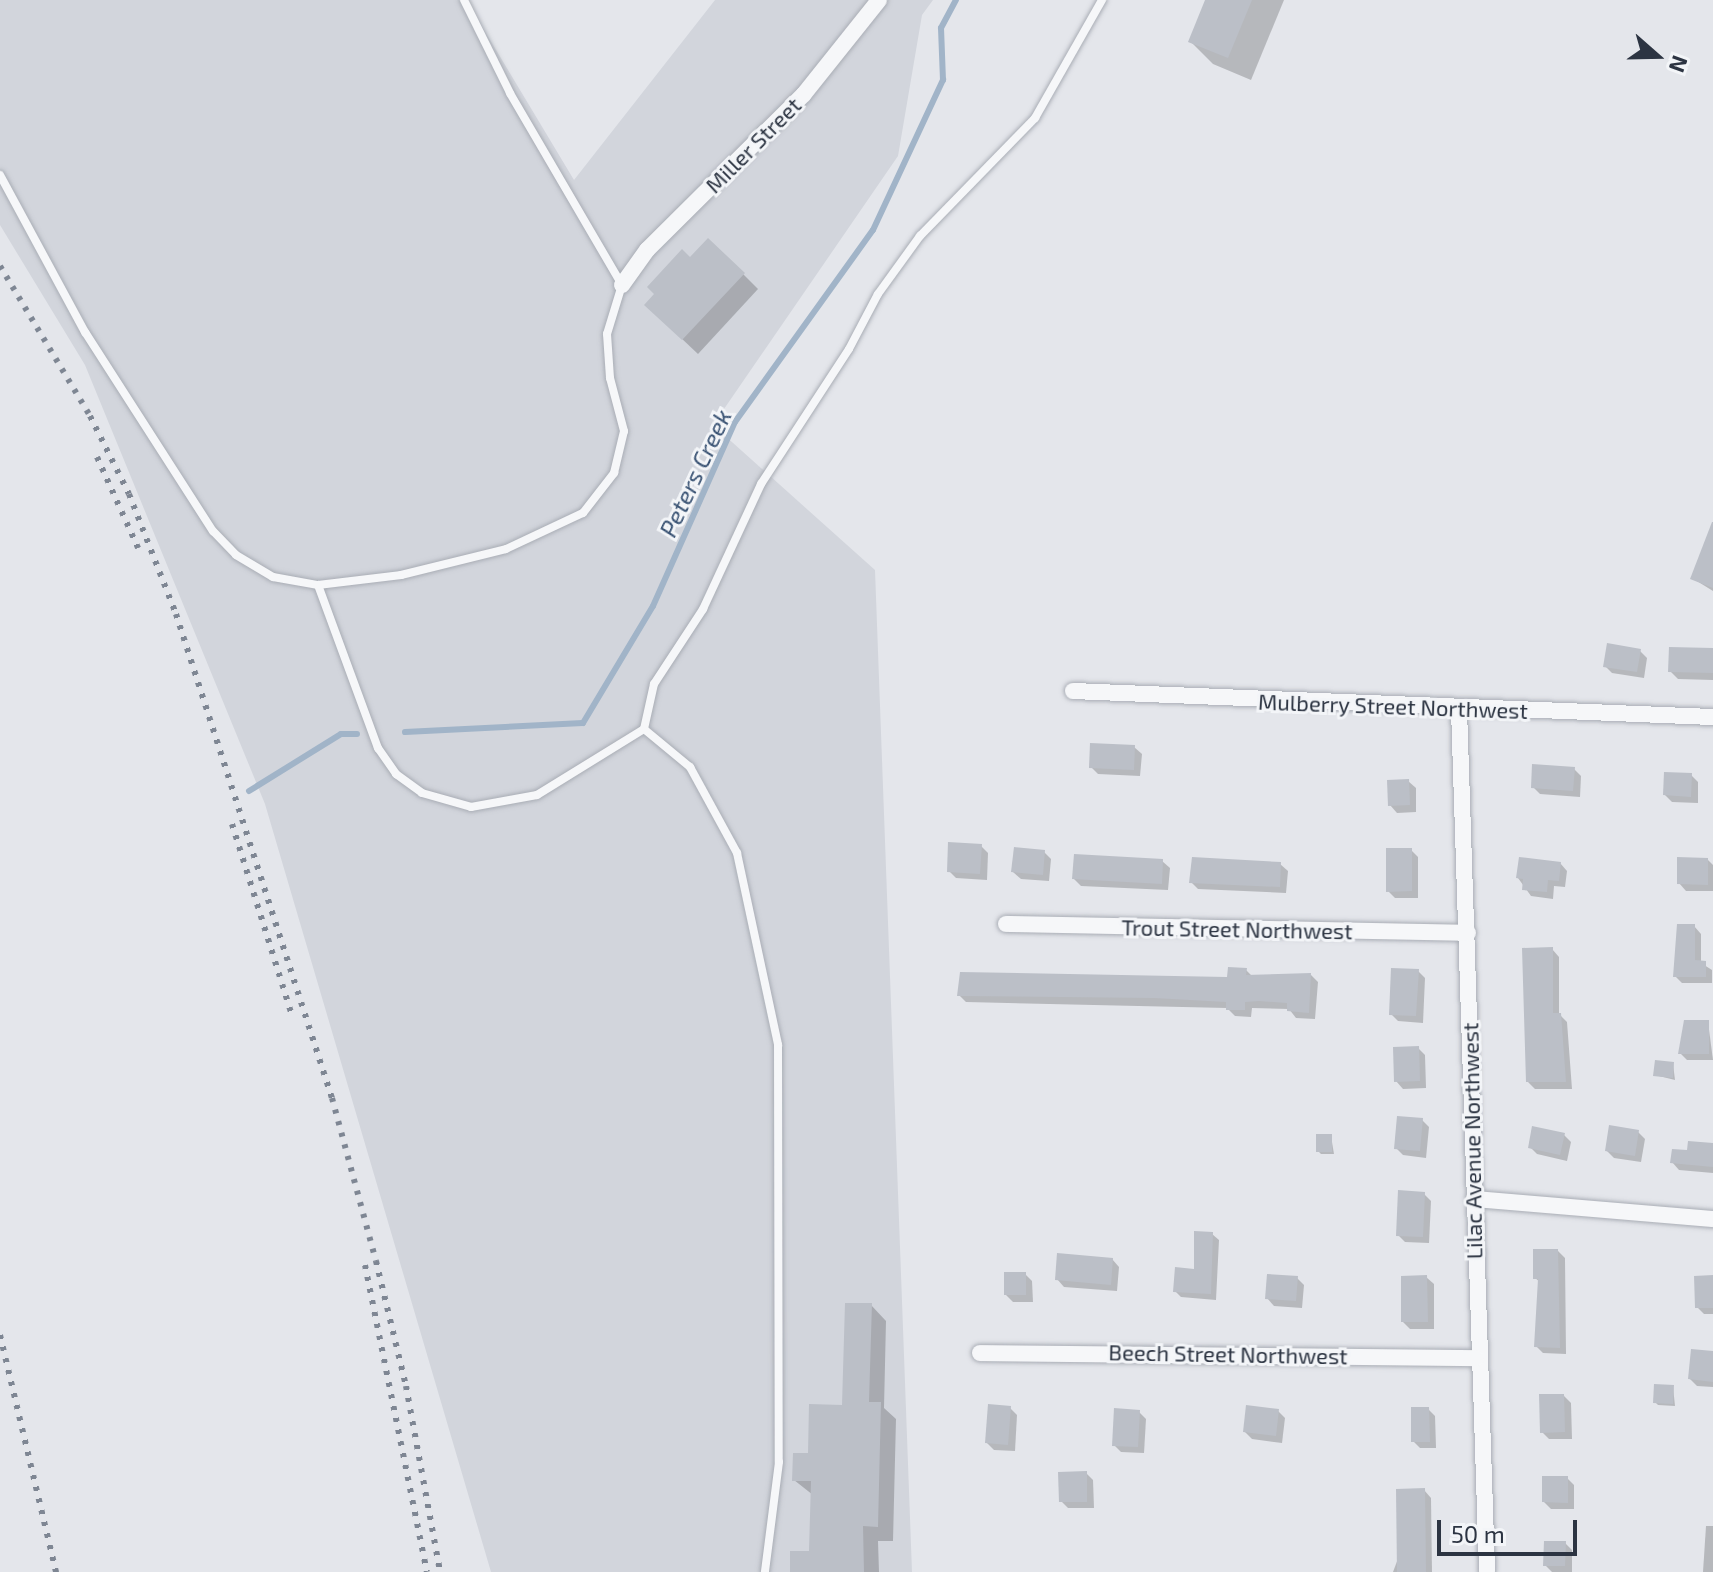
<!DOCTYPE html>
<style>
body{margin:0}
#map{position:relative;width:1713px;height:1572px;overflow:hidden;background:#e4e6eb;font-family:"Exo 2",sans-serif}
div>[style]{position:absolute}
.built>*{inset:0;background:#d2d5dc}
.shadow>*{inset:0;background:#0003}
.stream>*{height:6px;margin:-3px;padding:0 3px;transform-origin:3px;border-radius:3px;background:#a1b4c8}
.building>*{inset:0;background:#bbbfc7}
.roads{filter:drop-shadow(0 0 2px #a9adb5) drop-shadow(0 0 2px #a9adb5)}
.lane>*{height:8px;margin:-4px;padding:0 4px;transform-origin:4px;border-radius:4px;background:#f6f7f9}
.street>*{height:16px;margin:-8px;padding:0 8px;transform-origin:8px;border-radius:8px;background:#f6f7f9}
.rail>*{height:6px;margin-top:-3px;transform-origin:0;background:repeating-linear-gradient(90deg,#7e8693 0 4px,transparent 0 12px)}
span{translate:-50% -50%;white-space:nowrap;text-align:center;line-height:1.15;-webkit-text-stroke:6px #f3f5f8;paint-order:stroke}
.street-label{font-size:22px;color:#2c3442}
.water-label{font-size:24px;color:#395273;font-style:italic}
.north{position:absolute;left:1617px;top:16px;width:80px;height:80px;-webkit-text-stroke:6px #f3f5f8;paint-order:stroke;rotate:110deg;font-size:22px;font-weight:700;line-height:32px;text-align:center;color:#2c3442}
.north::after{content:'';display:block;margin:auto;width:28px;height:36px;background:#2c3442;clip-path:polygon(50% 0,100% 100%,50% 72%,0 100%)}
.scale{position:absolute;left:1437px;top:1520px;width:140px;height:36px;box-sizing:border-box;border:4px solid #2c3442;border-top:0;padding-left:10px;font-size:24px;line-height:28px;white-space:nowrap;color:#2c3442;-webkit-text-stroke:6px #f3f5f8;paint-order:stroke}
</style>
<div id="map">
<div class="built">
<div style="clip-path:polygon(0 0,466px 0,574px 180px,715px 0,933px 0,922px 15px,898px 156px,713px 425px,875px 570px,912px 1572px,491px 1572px,265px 804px,85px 365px,0 225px)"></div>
</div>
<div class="shadow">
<div style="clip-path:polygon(1207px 0,1284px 0,1251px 80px,1213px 64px,1190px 41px)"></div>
<div style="clip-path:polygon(690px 259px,743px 274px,758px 289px,698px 354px,662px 320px)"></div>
<div style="clip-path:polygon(1713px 541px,1713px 591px,1692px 578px)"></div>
<div style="clip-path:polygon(1713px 650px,1713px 680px,1678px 679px,1670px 671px)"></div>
<div style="clip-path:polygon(1640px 651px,1647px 658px,1644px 678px,1612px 673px,1605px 666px)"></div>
<div style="clip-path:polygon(1134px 747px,1142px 754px,1140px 776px,1098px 774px,1091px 767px)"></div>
<div style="clip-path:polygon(1574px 769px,1581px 776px,1580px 797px,1540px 794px,1533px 787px)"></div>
<div style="clip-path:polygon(1691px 775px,1698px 782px,1698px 803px,1672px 802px,1665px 795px)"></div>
<div style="clip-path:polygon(1408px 781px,1416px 788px,1416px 812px,1397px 813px,1390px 805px)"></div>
<div style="clip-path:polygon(981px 846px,988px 853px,987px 880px,956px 878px,949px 871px)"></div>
<div style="clip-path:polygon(1411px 850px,1418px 857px,1418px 898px,1395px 898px,1388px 891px)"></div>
<div style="clip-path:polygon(1044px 852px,1051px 859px,1049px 881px,1021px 879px,1013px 872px)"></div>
<div style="clip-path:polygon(1708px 860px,1713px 865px,1713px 891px,1686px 891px,1679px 883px)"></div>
<div style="clip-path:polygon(1162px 861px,1170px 868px,1168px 890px,1081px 886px,1074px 879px)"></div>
<div style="clip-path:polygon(1560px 863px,1567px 871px,1565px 887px,1554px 886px,1553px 899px,1531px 896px,1518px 878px)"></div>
<div style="clip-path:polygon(1280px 864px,1288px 871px,1286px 893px,1198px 889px,1191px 882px)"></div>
<div style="clip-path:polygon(1694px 926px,1701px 934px,1701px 963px,1712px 970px,1712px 983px,1682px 983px,1675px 976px)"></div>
<div style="clip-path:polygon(1552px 949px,1559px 957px,1559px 1014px,1567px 1022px,1572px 1089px,1535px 1089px,1528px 1082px)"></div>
<div style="clip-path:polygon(1246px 970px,1253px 977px,1311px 975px,1318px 982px,1315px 1019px,1296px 1018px,1289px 1009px,1252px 1008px,1251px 1017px,1235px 1016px,1227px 1008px,966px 1002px,959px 995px,1229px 979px)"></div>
<div style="clip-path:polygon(1418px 971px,1425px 978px,1423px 1023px,1398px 1021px,1391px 1014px)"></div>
<div style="clip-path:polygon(1708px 1022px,1713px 1060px,1687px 1060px,1680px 1053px)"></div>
<div style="clip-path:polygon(1418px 1048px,1425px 1055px,1426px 1088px,1403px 1089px,1396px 1081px)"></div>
<div style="clip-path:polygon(1673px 1064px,1675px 1080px,1655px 1075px)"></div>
<div style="clip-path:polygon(1422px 1120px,1429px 1127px,1426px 1158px,1403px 1155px,1396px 1148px)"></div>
<div style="clip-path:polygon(1638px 1132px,1645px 1139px,1641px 1162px,1614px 1158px,1607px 1151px)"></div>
<div style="clip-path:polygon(1564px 1135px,1571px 1142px,1567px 1161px,1537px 1154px,1530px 1147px)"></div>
<div style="clip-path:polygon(1331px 1136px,1334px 1154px,1321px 1154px,1318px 1151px)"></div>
<div style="clip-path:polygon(1713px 1145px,1713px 1173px,1679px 1170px,1672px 1162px)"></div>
<div style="clip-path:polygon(1424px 1194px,1431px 1201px,1429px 1243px,1405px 1242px,1398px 1235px)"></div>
<div style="clip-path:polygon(1212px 1234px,1219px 1240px,1216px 1300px,1181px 1297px,1175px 1291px,1196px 1271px)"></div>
<div style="clip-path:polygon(1558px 1251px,1565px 1258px,1566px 1354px,1543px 1353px,1536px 1346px,1540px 1282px,1535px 1278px)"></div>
<div style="clip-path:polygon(1112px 1259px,1119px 1267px,1117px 1291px,1064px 1287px,1057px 1279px)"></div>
<div style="clip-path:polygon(1025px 1274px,1032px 1281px,1033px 1302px,1013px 1302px,1006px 1295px)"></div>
<div style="clip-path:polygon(1426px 1277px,1434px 1284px,1434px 1329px,1410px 1329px,1403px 1322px)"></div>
<div style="clip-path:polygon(1713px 1277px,1713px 1314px,1704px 1314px,1697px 1307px)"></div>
<div style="clip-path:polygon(1297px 1278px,1304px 1285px,1302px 1308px,1274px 1306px,1267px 1298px)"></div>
<div style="clip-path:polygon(871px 1305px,886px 1321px,884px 1408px,896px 1419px,893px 1541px,878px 1541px,879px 1572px,792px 1572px,811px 1552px,813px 1495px,794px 1480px,844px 1407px)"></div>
<div style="clip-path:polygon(1713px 1353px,1713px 1387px,1697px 1386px,1690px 1379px)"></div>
<div style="clip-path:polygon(1673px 1387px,1675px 1406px,1658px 1405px,1655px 1402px)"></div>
<div style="clip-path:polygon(1564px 1396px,1571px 1403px,1572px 1439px,1549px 1439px,1542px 1432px)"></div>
<div style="clip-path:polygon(1010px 1408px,1017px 1415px,1015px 1451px,994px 1450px,987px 1443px)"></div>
<div style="clip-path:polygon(1428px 1409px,1435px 1416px,1436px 1448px,1420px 1448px,1413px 1441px)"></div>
<div style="clip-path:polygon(1278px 1411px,1285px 1418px,1282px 1443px,1252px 1439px,1245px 1432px)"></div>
<div style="clip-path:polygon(1139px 1412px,1146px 1419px,1144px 1453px,1121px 1452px,1114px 1445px)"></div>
<div style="clip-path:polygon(1086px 1473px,1093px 1480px,1094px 1508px,1068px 1508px,1061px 1501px)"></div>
<div style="clip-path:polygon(1567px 1478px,1574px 1485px,1574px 1509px,1551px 1509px,1544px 1502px)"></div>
<div style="clip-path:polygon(1424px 1490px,1431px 1498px,1432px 1572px,1393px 1572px)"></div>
<div style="clip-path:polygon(1706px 1526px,1713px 1526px,1713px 1572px,1703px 1572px)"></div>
<div style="clip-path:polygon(1565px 1543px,1572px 1550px,1572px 1572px,1552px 1572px,1545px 1565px)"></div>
</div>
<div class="stream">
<div style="left:405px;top:732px;width:178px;rotate:-2.9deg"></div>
<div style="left:583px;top:723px;width:136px;rotate:-59.1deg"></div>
<div style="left:653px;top:606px;width:201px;rotate:-66deg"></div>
<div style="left:735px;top:422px;width:236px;rotate:-54.3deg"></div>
<div style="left:873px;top:230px;width:166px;rotate:-65deg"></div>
<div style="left:943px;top:80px;width:52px;rotate:-92.2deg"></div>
<div style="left:941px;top:28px;width:32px;rotate:-62deg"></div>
<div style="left:249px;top:791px;width:108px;rotate:-31.8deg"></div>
<div style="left:341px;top:734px;width:16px"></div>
</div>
<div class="building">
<div style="clip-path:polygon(1205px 0,1252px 0,1228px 58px,1188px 42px)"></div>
<div style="clip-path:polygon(708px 238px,745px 273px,682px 340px,644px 305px,654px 294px,647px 287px,682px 249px,690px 257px)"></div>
<div style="clip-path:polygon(1712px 522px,1713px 522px,1713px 588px,1690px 579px)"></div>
<div style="clip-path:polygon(1607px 643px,1641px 649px,1637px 672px,1603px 667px)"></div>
<div style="clip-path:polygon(1669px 647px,1713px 648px,1713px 673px,1668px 672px)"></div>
<div style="clip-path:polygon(1090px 743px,1135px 745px,1134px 770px,1089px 768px)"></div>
<div style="clip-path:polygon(1532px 764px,1575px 767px,1573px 791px,1531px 788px)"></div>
<div style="clip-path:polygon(1664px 772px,1692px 773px,1691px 797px,1663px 795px)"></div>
<div style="clip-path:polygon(1409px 779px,1410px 805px,1388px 806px,1387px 780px)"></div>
<div style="clip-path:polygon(948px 842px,982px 844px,980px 874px,947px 872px)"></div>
<div style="clip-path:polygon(1014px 847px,1045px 850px,1043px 875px,1011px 872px)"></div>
<div style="clip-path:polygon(1386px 848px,1412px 848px,1412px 891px,1386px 892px)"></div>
<div style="clip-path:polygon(1074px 854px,1163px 859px,1162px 884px,1072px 879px)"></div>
<div style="clip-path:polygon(1192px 857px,1281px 862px,1280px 887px,1189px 883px)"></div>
<div style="clip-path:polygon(1519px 857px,1561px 862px,1559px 881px,1548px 880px,1547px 892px,1522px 890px,1523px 879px,1516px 878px)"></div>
<div style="clip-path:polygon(1677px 857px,1708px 858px,1708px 885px,1677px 884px)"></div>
<div style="clip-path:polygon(1677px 924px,1695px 924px,1695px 960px,1706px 961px,1706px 977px,1673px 977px)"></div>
<div style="clip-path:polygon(1553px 947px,1553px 1013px,1561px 1013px,1566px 1082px,1526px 1082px,1522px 948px)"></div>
<div style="clip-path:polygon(1228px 967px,1247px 968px,1246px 975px,1311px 973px,1309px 1013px,1287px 1011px,1287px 1003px,1259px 1001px,1245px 1002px,1245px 1010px,1226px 1010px,1226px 1002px,1154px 998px,957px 996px,960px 972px,1227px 977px)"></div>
<div style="clip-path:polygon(1391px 968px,1419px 969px,1416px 1016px,1389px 1015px)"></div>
<div style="clip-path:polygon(1684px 1020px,1709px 1020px,1709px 1054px,1678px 1054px)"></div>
<div style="clip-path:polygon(1419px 1046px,1420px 1081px,1394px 1082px,1393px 1047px)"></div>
<div style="clip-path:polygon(1655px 1060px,1674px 1062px,1673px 1078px,1653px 1076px)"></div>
<div style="clip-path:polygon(1397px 1116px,1423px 1118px,1420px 1151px,1394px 1149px)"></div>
<div style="clip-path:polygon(1609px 1125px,1639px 1130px,1635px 1156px,1605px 1151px)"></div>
<div style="clip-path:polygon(1532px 1126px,1565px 1133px,1560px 1155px,1528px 1148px)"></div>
<div style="clip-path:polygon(1316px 1134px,1332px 1134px,1332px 1152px,1316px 1152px)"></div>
<div style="clip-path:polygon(1688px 1141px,1713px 1143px,1713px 1167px,1670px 1163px,1672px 1149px,1687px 1150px)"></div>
<div style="clip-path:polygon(1398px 1190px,1425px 1192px,1423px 1237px,1396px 1236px)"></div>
<div style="clip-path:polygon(1194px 1231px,1213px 1232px,1211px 1294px,1173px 1292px,1175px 1267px,1194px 1269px)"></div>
<div style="clip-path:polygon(1533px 1249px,1558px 1249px,1560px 1348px,1534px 1347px,1538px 1279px,1533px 1279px)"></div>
<div style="clip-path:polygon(1057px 1253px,1113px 1258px,1111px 1285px,1055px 1280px)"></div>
<div style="clip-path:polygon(1004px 1272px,1026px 1272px,1026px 1295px,1004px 1295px)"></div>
<div style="clip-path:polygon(1267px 1274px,1298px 1276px,1296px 1301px,1265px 1299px)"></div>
<div style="clip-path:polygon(1427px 1275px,1428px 1322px,1401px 1322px,1401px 1276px)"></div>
<div style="clip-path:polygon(1713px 1275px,1713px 1308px,1695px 1308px,1694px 1276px)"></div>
<div style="clip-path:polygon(845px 1303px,872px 1303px,869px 1402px,881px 1402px,878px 1527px,863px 1526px,864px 1572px,790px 1572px,790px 1551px,809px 1551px,811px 1481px,792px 1481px,793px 1453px,808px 1453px,809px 1404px,842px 1405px)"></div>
<div style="clip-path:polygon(1691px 1349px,1713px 1351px,1713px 1382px,1688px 1379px)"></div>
<div style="clip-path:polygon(1654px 1384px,1674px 1385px,1673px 1404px,1653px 1403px)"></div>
<div style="clip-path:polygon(1539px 1394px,1564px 1394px,1565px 1432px,1540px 1433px)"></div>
<div style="clip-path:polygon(988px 1404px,1011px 1406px,1008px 1445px,985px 1443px)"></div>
<div style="clip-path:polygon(1246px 1405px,1279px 1409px,1276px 1436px,1243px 1432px)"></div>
<div style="clip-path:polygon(1411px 1407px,1429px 1407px,1430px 1442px,1411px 1442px)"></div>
<div style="clip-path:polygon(1114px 1408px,1140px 1410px,1138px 1447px,1112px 1446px)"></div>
<div style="clip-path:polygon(1087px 1471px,1087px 1502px,1059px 1502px,1058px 1472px)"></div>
<div style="clip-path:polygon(1542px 1476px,1568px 1476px,1568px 1503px,1542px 1502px)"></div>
<div style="clip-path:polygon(1425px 1488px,1426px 1572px,1397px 1572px,1396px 1489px)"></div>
<div style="clip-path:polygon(1544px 1541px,1566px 1541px,1565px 1566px,1543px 1566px)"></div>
</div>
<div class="roads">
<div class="lane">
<div style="left:0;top:175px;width:179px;rotate:61.6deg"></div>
<div style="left:85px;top:332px;width:237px;rotate:57.3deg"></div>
<div style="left:213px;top:531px;width:33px;rotate:46deg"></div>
<div style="left:236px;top:555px;width:43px;rotate:30.7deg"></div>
<div style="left:273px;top:577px;width:46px;rotate:10.1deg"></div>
<div style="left:318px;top:585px;width:84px;rotate:-6.9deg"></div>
<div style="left:401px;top:575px;width:108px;rotate:-13.9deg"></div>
<div style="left:506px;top:549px;width:85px;rotate:-25.1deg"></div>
<div style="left:583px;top:513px;width:51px;rotate:-52.2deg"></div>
<div style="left:614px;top:473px;width:43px;rotate:-76.6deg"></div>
<div style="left:624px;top:431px;width:55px;rotate:-104.8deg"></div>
<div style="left:610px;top:378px;width:44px;rotate:-93.9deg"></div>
<div style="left:607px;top:334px;width:51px;rotate:-73deg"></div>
<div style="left:622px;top:285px;width:222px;rotate:-120.3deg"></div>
<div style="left:510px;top:93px;width:104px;rotate:-116.3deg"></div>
<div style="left:318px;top:585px;width:174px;rotate:69.8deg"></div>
<div style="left:378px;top:748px;width:32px;rotate:55deg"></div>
<div style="left:396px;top:774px;width:32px;rotate:36deg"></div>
<div style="left:422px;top:793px;width:51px;rotate:15.9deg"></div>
<div style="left:471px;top:807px;width:67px;rotate:-10.3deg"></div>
<div style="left:537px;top:795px;width:126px;rotate:-31.7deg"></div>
<div style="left:644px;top:729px;width:60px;rotate:39.6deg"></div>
<div style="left:690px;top:767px;width:98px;rotate:61.3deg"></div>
<div style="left:737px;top:853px;width:196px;rotate:77.9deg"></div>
<div style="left:778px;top:1045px;width:417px;rotate:89.9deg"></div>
<div style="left:779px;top:1462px;width:111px;rotate:97.3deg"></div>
<div style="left:644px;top:729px;width:46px;rotate:-77.5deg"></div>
<div style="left:654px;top:684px;width:90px;rotate:-56.8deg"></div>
<div style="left:703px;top:609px;width:138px;rotate:-65.1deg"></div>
<div style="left:761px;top:484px;width:161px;rotate:-56.9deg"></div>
<div style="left:849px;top:349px;width:62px;rotate:-62.2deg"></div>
<div style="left:878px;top:294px;width:72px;rotate:-54.1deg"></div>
<div style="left:920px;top:236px;width:165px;rotate:-45.7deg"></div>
<div style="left:1035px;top:118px;width:136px;rotate:-60.4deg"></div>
</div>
<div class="street">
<div style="left:622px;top:285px;width:43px;rotate:-54.5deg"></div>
<div style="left:647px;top:250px;width:221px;rotate:-44.8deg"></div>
<div style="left:804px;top:94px;width:120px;rotate:-51.4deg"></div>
<div style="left:1073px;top:691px;width:641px;rotate:2.33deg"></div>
<div style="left:1459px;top:709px;width:863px;rotate:88.14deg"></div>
<div style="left:1006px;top:924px;width:462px;rotate:1.1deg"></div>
<div style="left:1474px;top:1199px;width:240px;rotate:4.8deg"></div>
<div style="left:980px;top:1353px;width:496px;rotate:0.6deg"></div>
</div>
</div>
<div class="rail">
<div style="left:0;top:266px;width:175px;rotate:59deg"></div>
<div style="left:90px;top:416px;width:87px;rotate:63.4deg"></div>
<div style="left:129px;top:494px;width:129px;rotate:68.6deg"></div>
<div style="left:176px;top:614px;width:509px;rotate:72.14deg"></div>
<div style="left:332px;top:1098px;width:169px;rotate:74.9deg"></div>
<div style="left:376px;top:1261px;width:129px;rotate:76.5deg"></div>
<div style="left:406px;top:1386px;width:189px;rotate:79.6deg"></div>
<div style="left:97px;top:457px;width:100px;rotate:65.7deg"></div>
<div style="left:232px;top:824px;width:200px;rotate:72.6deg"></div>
<div style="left:365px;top:1265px;width:313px;rotate:78.6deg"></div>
<div style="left:0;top:1335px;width:244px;rotate:76.7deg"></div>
</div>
<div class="street-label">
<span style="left:753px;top:145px;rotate:-45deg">Miller Street</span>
<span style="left:1393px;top:706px;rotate:2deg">Mulberry Street Northwest</span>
<span style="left:1237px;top:929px;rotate:1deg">Trout Street Northwest</span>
<span style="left:1472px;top:1141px;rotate:-91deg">Lilac Avenue Northwest</span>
<span style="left:1228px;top:1354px;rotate:1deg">Beech Street Northwest</span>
</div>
<div class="water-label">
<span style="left:695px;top:473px;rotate:-65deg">Peters Creek</span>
</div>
<div class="north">N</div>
<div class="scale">50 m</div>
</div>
